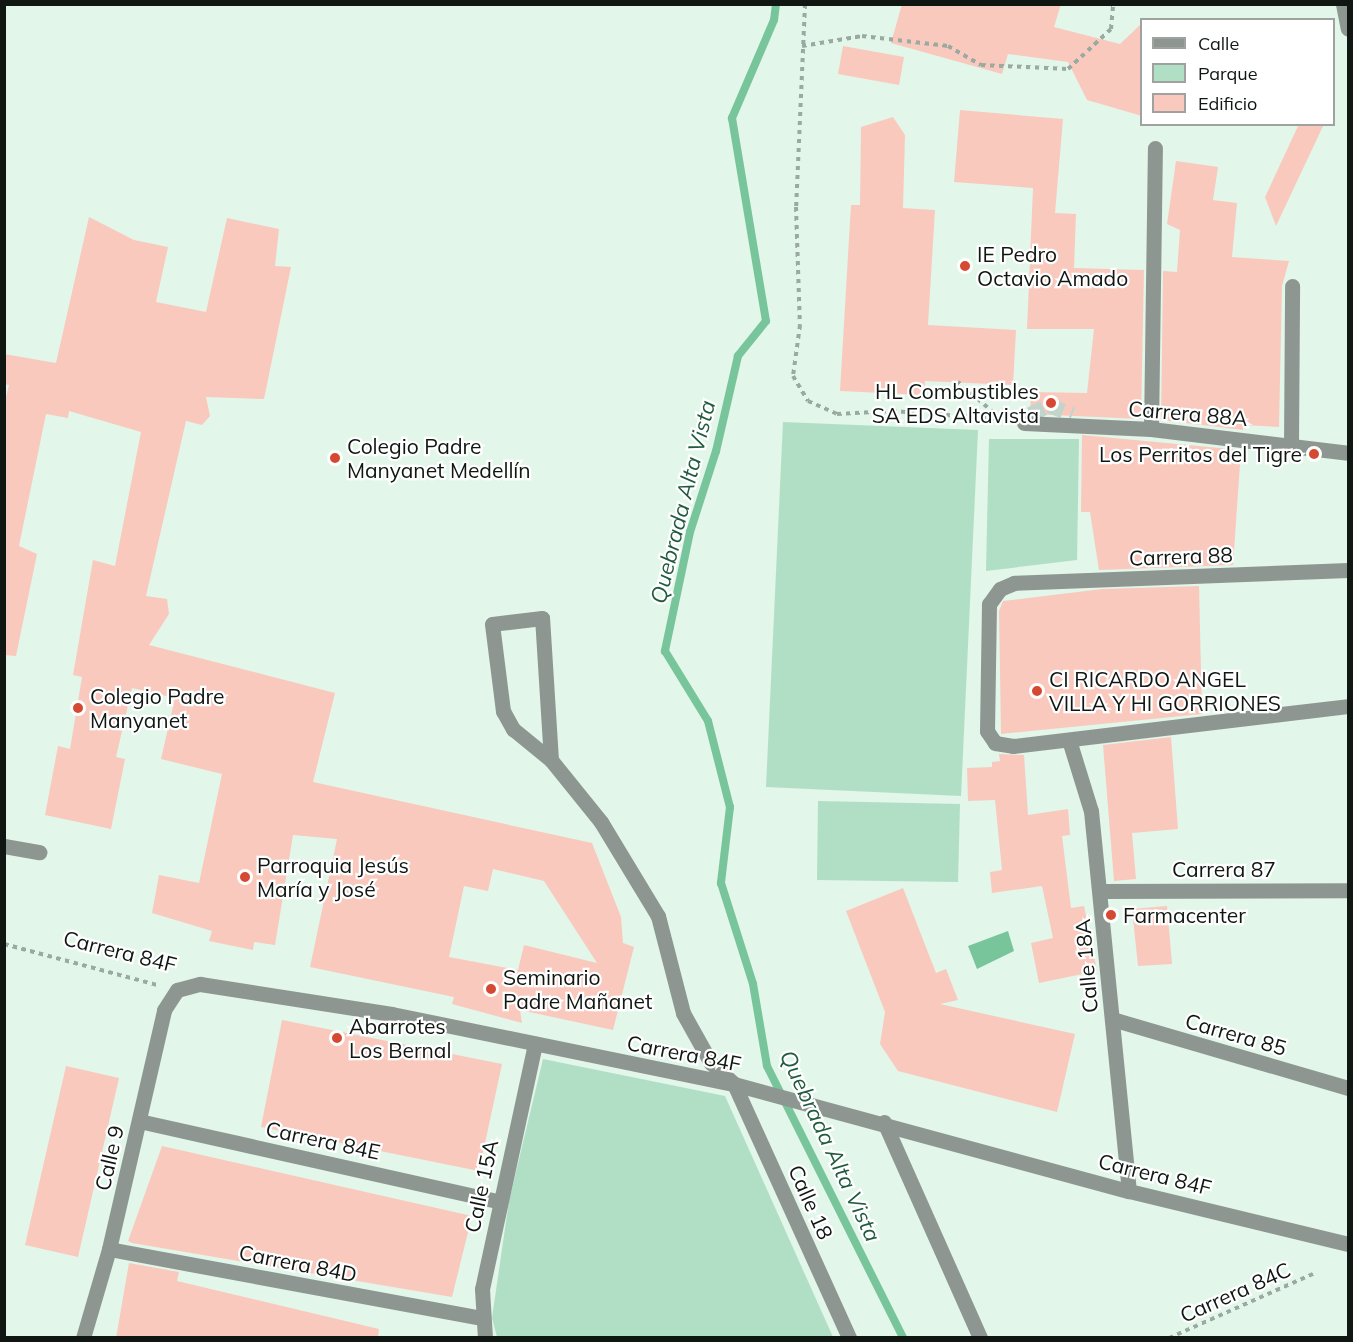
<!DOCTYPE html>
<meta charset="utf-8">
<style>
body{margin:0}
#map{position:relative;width:1353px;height:1342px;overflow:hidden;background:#e2f6ea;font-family:Mulish,sans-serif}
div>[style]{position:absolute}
.green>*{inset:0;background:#b1dfc5}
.water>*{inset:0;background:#78c59c}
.stream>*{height:8px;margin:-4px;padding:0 4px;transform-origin:4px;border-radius:4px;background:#78c59c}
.building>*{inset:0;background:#fac9be}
.minor-tunnel>*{height:15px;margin-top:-7.5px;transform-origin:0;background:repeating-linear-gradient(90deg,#c2d5ca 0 15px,transparent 0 23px)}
.path>*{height:4px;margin-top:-2px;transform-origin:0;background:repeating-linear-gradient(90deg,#9aaaa1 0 4.5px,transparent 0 9px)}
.minor>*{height:15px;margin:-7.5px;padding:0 7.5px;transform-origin:7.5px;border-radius:7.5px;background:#8e9691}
.dots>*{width:16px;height:16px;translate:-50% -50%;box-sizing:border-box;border:3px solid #fff;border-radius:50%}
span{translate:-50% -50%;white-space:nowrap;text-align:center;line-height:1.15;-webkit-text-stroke:4.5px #fff;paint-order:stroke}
.poi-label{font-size:21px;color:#101713}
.left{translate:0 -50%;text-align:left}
.right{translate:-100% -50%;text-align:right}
.street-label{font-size:21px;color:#101713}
.water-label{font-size:22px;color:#215b3f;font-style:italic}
.frame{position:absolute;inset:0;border:6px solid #101713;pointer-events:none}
.legend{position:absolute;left:1140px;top:18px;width:195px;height:108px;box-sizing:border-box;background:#fff;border:2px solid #9fa2a1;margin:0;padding:8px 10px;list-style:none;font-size:18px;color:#101713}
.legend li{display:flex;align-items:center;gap:12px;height:30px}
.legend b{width:30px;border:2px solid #9fa2a1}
</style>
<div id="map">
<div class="green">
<div style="clip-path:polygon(783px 422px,978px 430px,961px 796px,766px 787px)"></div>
<div style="clip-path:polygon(989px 439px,1079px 439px,1077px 560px,986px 571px)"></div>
<div style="clip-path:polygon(818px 801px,960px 804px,958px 882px,817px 880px)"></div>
<div style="clip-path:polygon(543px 1059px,725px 1096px,833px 1337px,497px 1337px,492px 1318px,509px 1201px)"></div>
</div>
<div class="water">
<div style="clip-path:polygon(1008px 931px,1014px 951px,977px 969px,968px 946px)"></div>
</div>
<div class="stream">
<div style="left:776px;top:4px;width:16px;rotate:97deg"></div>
<div style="left:774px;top:20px;width:107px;rotate:113.2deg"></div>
<div style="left:732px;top:118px;width:206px;rotate:80.5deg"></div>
<div style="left:766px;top:321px;width:45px;rotate:128.7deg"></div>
<div style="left:738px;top:356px;width:98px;rotate:103deg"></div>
<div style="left:716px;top:451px;width:85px;rotate:107.8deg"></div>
<div style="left:690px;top:532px;width:122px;rotate:101.9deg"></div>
<div style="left:665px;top:651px;width:82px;rotate:58.4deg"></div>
<div style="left:708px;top:721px;width:89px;rotate:75.7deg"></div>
<div style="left:730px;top:807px;width:77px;rotate:96.8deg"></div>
<div style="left:721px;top:883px;width:106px;rotate:72.4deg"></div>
<div style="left:753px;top:984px;width:83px;rotate:80.3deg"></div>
<div style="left:767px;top:1066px;width:304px;rotate:63.4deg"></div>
</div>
<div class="building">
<div style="clip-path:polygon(902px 4px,1061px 4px,1054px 27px,1120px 44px,1142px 23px,1142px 116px,1087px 100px,1068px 62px,1008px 54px,1002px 74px,891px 43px)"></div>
<div style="clip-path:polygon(843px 46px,904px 57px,899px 85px,838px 74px)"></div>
<div style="clip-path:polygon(960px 110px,1063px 119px,1055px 213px,1076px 214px,1074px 268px,1144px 270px,1141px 419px,1030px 414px,1031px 392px,1087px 393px,1094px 329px,1027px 329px,1033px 188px,954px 182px)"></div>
<div style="clip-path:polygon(893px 117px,905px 135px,903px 208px,935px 210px,928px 325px,1016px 330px,1013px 385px,925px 381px,924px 395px,840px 391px,851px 205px,860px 205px,861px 127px)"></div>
<div style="clip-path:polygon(1299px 124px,1324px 124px,1276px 226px,1265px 197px)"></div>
<div style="clip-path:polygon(1176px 161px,1218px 167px,1213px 200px,1237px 203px,1232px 257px,1289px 261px,1282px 286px,1279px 427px,1243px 425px,1243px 430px,1161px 420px,1163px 271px,1177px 272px,1180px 230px,1167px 224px)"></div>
<div style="clip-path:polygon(evenodd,89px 217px,134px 240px,168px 247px,156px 302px,206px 312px,227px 218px,279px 229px,275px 266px,291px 267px,264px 399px,206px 397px,210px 416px,202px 425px,186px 421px,146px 596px,167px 599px,169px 614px,149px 645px,335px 693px,313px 782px,592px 843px,621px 917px,623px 943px,634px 947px,613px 1030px,520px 1010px,522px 1023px,452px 1004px,454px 997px,310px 967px,337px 839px,293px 835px,275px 945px,254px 942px,253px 950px,209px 941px,212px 931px,152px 913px,159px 875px,199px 883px,222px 774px,161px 759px,175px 698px,132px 688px,116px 757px,125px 759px,111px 829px,45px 815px,58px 746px,70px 749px,82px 677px,73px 675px,93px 560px,115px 566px,141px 432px,69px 411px,68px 418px,46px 414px,19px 546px,37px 554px,16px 656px,4px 655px,4px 405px,9px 385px,4px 384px,4px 354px,56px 363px,89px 217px,493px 869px,544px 881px,597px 963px,524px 945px,518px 970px,449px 957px,464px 886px,488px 891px,493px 869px)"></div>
<div style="clip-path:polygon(1082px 435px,1241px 450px,1233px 565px,1099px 570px,1090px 512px,1081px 512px)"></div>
<div style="clip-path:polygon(1199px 586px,1202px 714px,1001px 734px,999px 611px,1003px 601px,1102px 589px)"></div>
<div style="clip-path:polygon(1171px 737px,1178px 829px,1132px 833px,1136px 879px,1114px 881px,1103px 745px)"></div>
<div style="clip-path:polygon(999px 754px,1024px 755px,1028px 815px,1068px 809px,1070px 835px,1062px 836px,1071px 908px,1084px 906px,1097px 971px,1039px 983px,1031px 943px,1053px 938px,1042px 886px,992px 893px,990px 872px,1002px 870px,995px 800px,968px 801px,967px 768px,992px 767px,992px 762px,1000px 761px)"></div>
<div style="clip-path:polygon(903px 888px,936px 973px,946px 969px,958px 1000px,940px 1004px,1075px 1034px,1057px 1112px,898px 1071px,880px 1044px,885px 1012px,846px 911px)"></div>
<div style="clip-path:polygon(1167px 906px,1172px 964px,1138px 966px,1132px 909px)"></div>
<div style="clip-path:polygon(282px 1020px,502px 1064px,479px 1171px,261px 1127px)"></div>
<div style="clip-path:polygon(66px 1066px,119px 1078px,78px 1257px,25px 1245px)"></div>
<div style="clip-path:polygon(162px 1146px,472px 1216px,452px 1297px,132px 1243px,128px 1241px)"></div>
<div style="clip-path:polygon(129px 1263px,179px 1272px,177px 1281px,379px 1329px,378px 1338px,116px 1338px)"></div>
</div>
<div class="minor-tunnel">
<div style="left:1030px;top:414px;width:21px;rotate:-25deg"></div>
<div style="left:1049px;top:405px;width:25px;rotate:21deg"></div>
</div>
<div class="path">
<div style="left:805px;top:4px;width:203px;rotate:92.5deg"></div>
<div style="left:796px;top:207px;width:118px;rotate:88.1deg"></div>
<div style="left:800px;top:325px;width:51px;rotate:97.8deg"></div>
<div style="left:793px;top:376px;width:29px;rotate:59deg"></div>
<div style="left:808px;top:401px;width:32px;rotate:24deg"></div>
<div style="left:837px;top:414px;width:55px;rotate:-3.1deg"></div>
<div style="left:892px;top:411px;width:109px;rotate:4.2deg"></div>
<div style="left:1001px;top:419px;width:57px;rotate:-139.3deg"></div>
<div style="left:802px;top:46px;width:61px;rotate:-9.5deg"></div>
<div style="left:862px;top:36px;width:87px;rotate:6.6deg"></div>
<div style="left:948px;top:46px;width:38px;rotate:30deg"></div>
<div style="left:981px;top:65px;width:87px;rotate:2.6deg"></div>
<div style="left:1068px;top:69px;width:59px;rotate:-42.9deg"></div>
<div style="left:1111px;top:29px;width:24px;rotate:-85deg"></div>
<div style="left:4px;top:944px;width:158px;rotate:15deg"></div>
<div style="left:1169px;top:1338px;width:158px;rotate:-24deg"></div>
</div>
<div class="minor">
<div style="left:1343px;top:4px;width:25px;rotate:79deg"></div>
<div style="left:1024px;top:423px;width:127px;rotate:2.7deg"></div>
<div style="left:1151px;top:429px;width:198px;rotate:6.9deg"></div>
<div style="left:1151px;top:429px;width:281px;rotate:-89.2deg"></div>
<div style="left:1291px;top:445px;width:159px;rotate:-89.6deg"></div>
<div style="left:1348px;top:570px;width:334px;rotate:177.8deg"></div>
<div style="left:1014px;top:583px;width:15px;rotate:157deg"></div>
<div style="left:1000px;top:589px;width:19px;rotate:126deg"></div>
<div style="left:989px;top:604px;width:127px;rotate:90.9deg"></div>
<div style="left:987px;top:731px;width:14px;rotate:56deg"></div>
<div style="left:995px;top:743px;width:18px;rotate:9deg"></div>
<div style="left:1013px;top:746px;width:337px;rotate:-6.8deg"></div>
<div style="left:1069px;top:740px;width:74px;rotate:72.8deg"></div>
<div style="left:1091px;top:811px;width:382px;rotate:84.3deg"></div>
<div style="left:551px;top:760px;width:142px;rotate:-93.6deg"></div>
<div style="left:542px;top:618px;width:50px;rotate:173.2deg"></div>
<div style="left:492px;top:624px;width:88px;rotate:82.8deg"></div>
<div style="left:503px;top:711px;width:21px;rotate:61deg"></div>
<div style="left:513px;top:729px;width:49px;rotate:39.2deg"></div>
<div style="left:551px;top:760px;width:80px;rotate:51.1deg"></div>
<div style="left:601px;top:822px;width:110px;rotate:58.8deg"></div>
<div style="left:658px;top:916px;width:100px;rotate:75.5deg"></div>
<div style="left:683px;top:1013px;width:57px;rotate:60.8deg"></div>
<div style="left:711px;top:1063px;width:31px;rotate:42deg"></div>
<div style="left:734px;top:1084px;width:279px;rotate:65.6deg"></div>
<div style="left:4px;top:846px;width:36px;rotate:10deg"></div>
<div style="left:1101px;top:891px;width:247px;rotate:-0.2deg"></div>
<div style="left:1112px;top:1019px;width:246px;rotate:16.3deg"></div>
<div style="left:139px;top:1121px;width:368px;rotate:12.6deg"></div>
<div style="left:884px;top:1122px;width:236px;rotate:66deg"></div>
<div style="left:109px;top:1249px;width:377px;rotate:10.5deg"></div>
<div style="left:83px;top:1338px;width:93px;rotate:-73.7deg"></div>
<div style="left:109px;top:1249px;width:245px;rotate:-77deg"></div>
<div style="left:164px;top:1010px;width:24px;rotate:-57deg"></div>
<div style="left:177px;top:990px;width:24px;rotate:-15deg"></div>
<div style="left:200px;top:984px;width:194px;rotate:8.9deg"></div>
<div style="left:392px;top:1014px;width:349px;rotate:11.6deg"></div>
<div style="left:734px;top:1084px;width:409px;rotate:15.2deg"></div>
<div style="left:1129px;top:1191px;width:225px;rotate:13.6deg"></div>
<div style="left:485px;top:1338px;width:49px;rotate:-93.5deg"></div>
<div style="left:482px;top:1289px;width:251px;rotate:-77.8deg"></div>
</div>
<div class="dots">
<div style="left:965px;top:266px;background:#d54932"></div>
<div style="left:1051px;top:403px;background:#d54932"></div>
<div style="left:1314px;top:454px;background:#d54932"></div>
<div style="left:335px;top:458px;background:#d54932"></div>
<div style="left:1037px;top:691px;background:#d54932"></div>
<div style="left:78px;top:708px;background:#d54932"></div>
<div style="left:245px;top:877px;background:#d54932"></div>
<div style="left:1111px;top:915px;background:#d54932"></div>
<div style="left:491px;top:989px;background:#d54932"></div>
<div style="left:337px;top:1038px;background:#d54932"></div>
</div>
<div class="poi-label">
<span class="left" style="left:977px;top:266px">IE Pedro<br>Octavio Amado</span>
<span class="right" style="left:1039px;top:403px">HL Combustibles<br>SA EDS Altavista</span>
<span class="left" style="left:347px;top:458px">Colegio Padre<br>Manyanet Medellín</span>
<span class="right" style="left:1302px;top:454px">Los Perritos del Tigre</span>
<span class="left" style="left:1049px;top:691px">CI RICARDO ANGEL<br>VILLA Y HI GORRIONES</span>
<span class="left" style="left:90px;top:708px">Colegio Padre<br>Manyanet</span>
<span class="left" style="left:257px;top:877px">Parroquia Jesús<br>María y José</span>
<span class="left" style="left:1123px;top:915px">Farmacenter</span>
<span class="left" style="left:503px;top:989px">Seminario<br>Padre Mañanet</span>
<span class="left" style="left:349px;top:1038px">Abarrotes<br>Los Bernal</span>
</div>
<div class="street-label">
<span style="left:1188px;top:413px;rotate:5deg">Carrera 88A</span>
<span style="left:1181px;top:556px;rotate:-2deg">Carrera 88</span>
<span style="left:1224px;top:869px">Carrera 87</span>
<span style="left:120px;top:951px;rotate:14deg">Carrera 84F</span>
<span style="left:1086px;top:966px;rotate:-95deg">Calle 18A</span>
<span style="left:1236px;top:1034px;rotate:16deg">Carrera 85</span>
<span style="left:684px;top:1053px;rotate:11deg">Carrera 84F</span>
<span style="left:323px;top:1140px;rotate:12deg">Carrera 84E</span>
<span style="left:109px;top:1158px;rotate:-77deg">Calle 9</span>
<span style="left:1155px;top:1174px;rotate:14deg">Carrera 84F</span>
<span style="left:481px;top:1186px;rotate:-78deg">Calle 15A</span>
<span style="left:811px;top:1202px;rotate:66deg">Calle 18</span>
<span style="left:298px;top:1263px;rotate:11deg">Carrera 84D</span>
<span style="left:1235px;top:1292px;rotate:-24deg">Carrera 84C</span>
</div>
<div class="water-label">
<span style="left:683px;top:502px;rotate:-76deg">Quebrada Alta Vista</span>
<span style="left:830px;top:1146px;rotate:65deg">Quebrada Alta Vista</span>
</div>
<div class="frame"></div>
<ul class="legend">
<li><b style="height:8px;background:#8e9691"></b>Calle</li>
<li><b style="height:16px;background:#b1dfc5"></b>Parque</li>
<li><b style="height:16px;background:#fac9be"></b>Edificio</li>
</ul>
</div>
